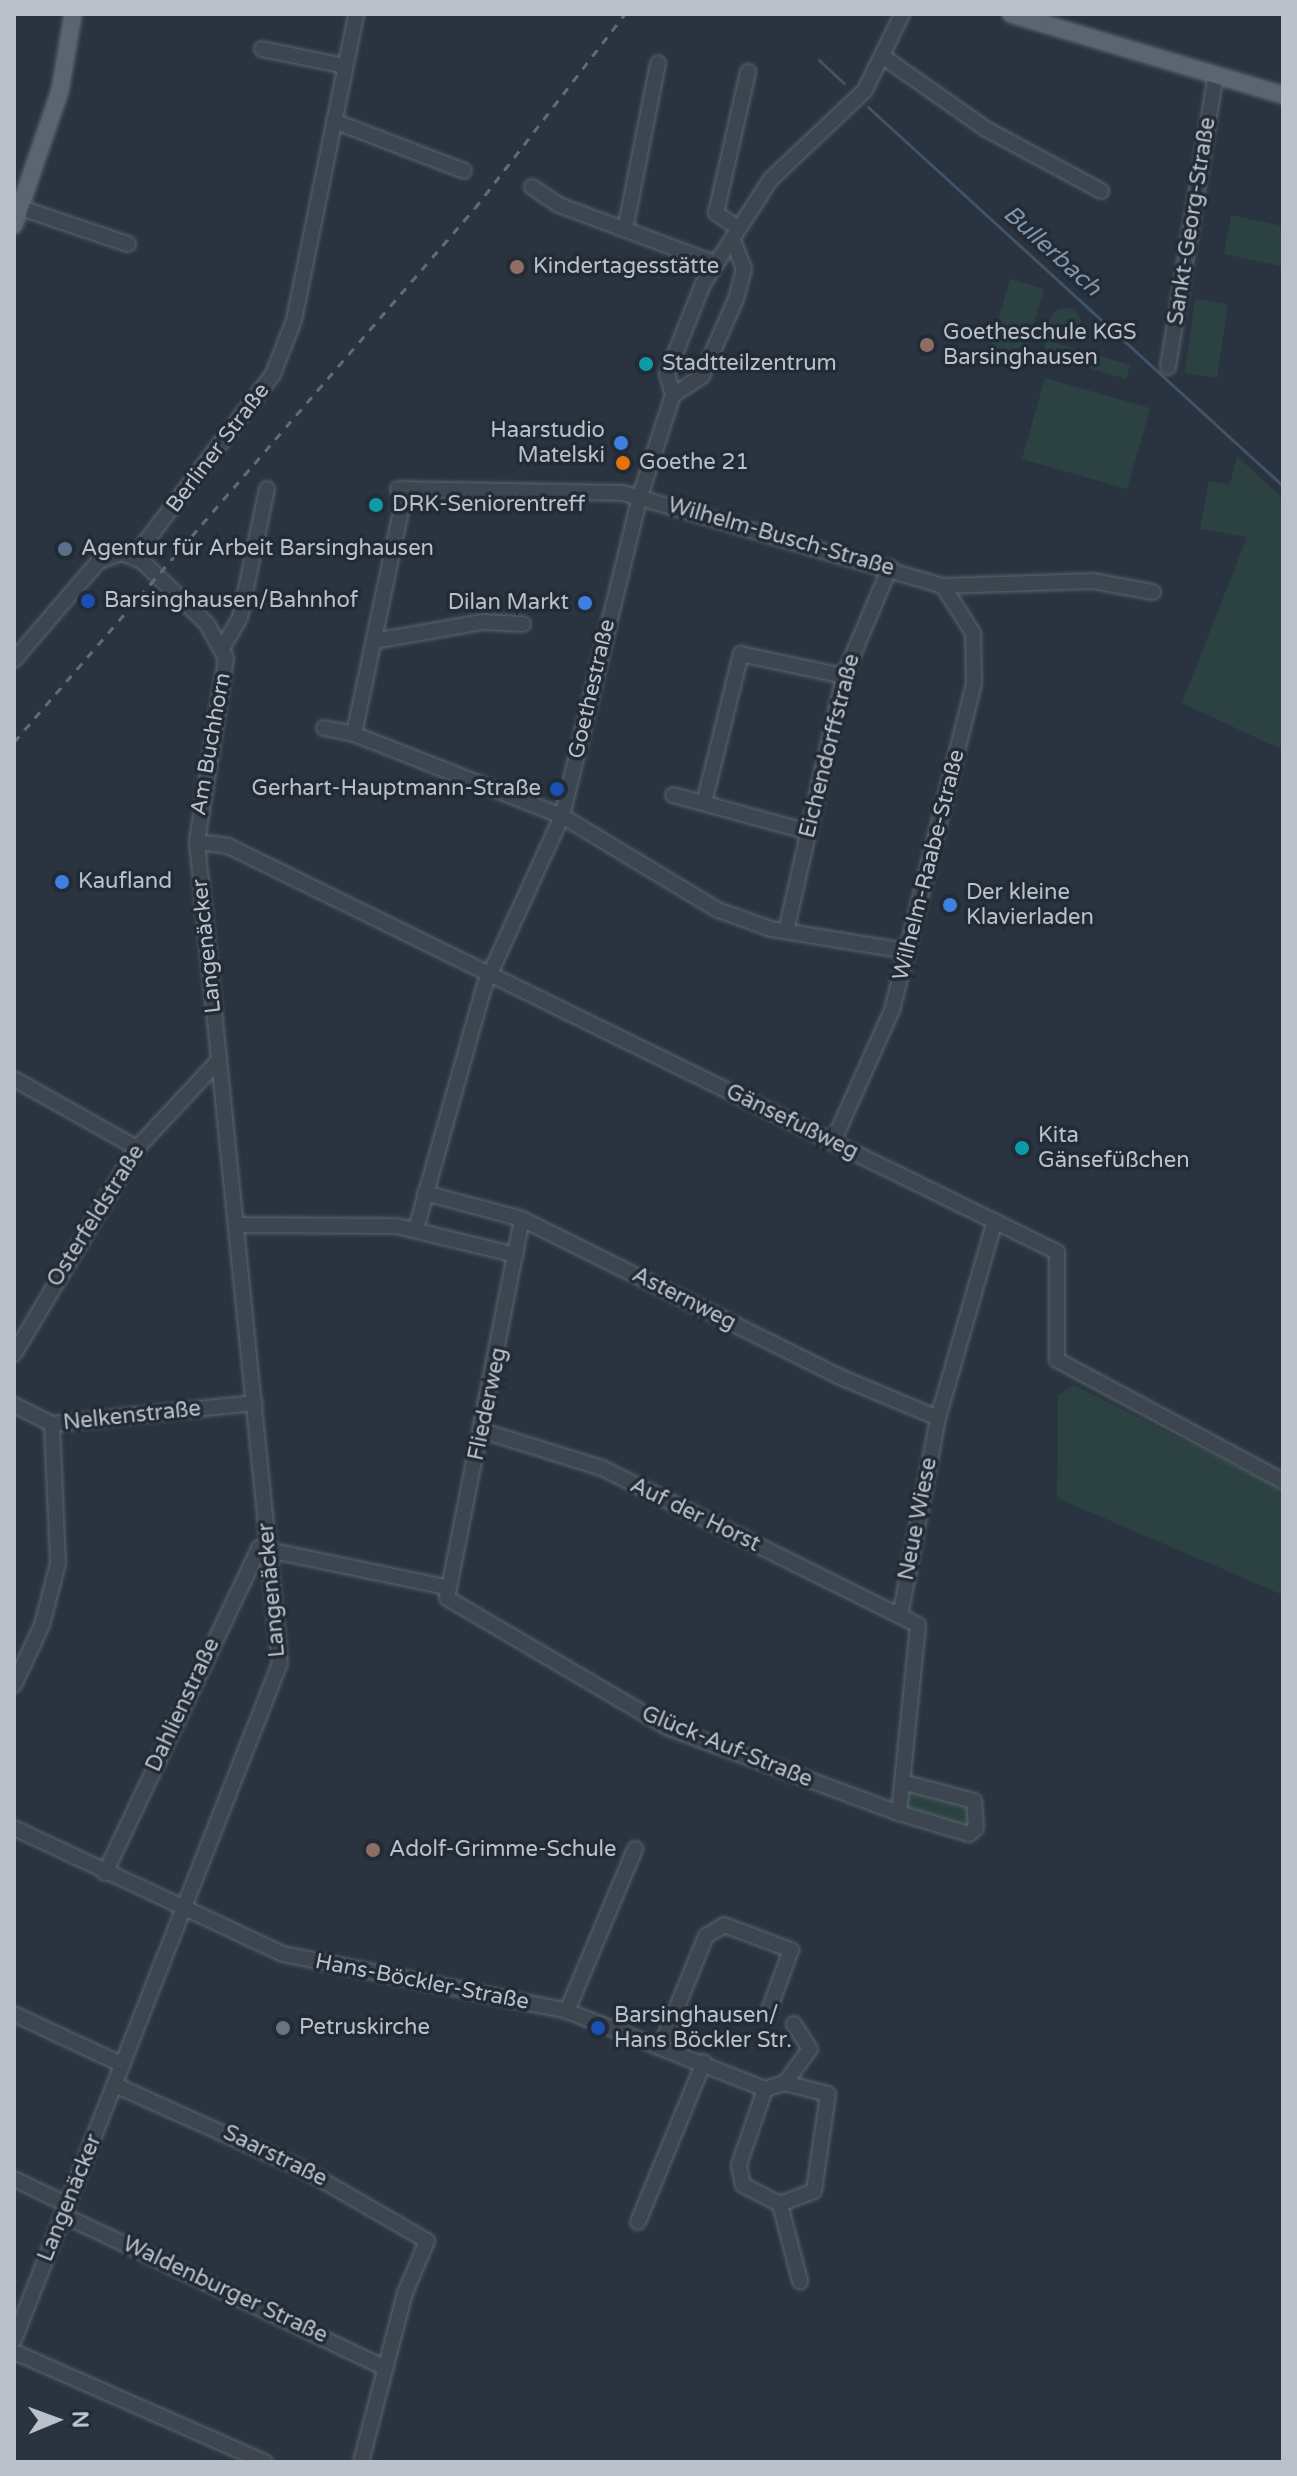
<!DOCTYPE html>
<meta charset="utf-8">
<style>
body{margin:0}
#map{position:relative;width:1297px;height:2476px;overflow:hidden;background:#293440;font-family:"Varela Round",sans-serif}
div>[style]{position:absolute}
.green>*{inset:0;background:#2c4242}
.round{border-radius:50%}
.stream>*{height:3px;margin:-1.5px;padding:0 1.5px;transform-origin:1.5px;border-radius:1.5px;background:#405368}
.roads{filter:drop-shadow(0 0 2px #5b646e) drop-shadow(0 0 2px #5b646e)}
.minor>*{height:14px;margin:-7px;padding:0 7px;transform-origin:7px;border-radius:7px;background:#3d4650}
.major>*{height:16px;margin:-8px;padding:0 8px;transform-origin:8px;border-radius:8px;background:#5b6570}
.rail>*{height:3px;margin-top:-1.5px;transform-origin:0;background:repeating-linear-gradient(90deg,#606b77 0 8px,transparent 0 16px)}
.dots>*{width:22px;height:22px;translate:-50% -50%;box-sizing:border-box;border:4px solid #222b36;border-radius:50%}
span{translate:-50% -50%;white-space:nowrap;text-align:center;line-height:1.15;-webkit-text-stroke:7px #222b36;paint-order:stroke}
.street-label{font-size:22px;color:#bac1ca}
.poi-label{font-size:22px;color:#bac1ca}
.left{translate:0 -50%;text-align:left}
.right{translate:-100% -50%;text-align:right}
.water-label{font-size:24px;color:#7d94aa;font-style:italic}
.frame{position:absolute;inset:0;border:16px solid #bac1ca;pointer-events:none}
.north{position:absolute;left:16px;top:2380px;width:80px;height:80px;-webkit-text-stroke:6px #222b36;paint-order:stroke;rotate:89deg;font-size:22px;font-weight:700;line-height:32px;text-align:center;color:#bac1ca}
.north::after{content:'';display:block;margin:auto;width:28px;height:36px;background:#bac1ca;clip-path:polygon(50% 0,100% 100%,50% 72%,0 100%)}
</style>
<div id="map">
<div class="green">
<div style="clip-path:polygon(1231px 215px,1283px 226px,1282px 266px,1224px 254px)"></div>
<div style="clip-path:polygon(1010px 279px,1044px 289px,1024px 357px,990px 347px)"></div>
<div style="clip-path:polygon(1195px 299px,1228px 304px,1217px 378px,1185px 373px)"></div>
<div class="round" style="left:1049px;top:308px;width:32px;height:32px"></div>
<div style="clip-path:polygon(1046px 340px,1130px 365px,1126px 379px,1042px 354px)"></div>
<div style="clip-path:polygon(1045px 378px,1150px 408px,1127px 489px,1022px 459px)"></div>
<div style="clip-path:polygon(1237px 456px,1283px 499px,1283px 750px,1182px 703px,1247px 537px,1200px 529px,1209px 481px,1230px 485px)"></div>
<div style="clip-path:polygon(1074px 1385px,1283px 1490px,1283px 1595px,1057px 1498px,1058px 1395px)"></div>
<div style="clip-path:polygon(906px 1783px,974px 1801px,969px 1834px,899px 1813px)"></div>
</div>
<div class="stream">
<div style="left:819px;top:60px;width:34px;rotate:43deg"></div>
<div style="left:868px;top:107px;width:562px;rotate:42.4deg"></div>
</div>
<div class="roads">
<div class="minor">
<div style="left:262px;top:49px;width:85px;rotate:11.6deg"></div>
<div style="left:885px;top:58px;width:123px;rotate:35.1deg"></div>
<div style="left:986px;top:129px;width:131px;rotate:28.3deg"></div>
<div style="left:334px;top:121px;width:139px;rotate:21deg"></div>
<div style="left:532px;top:187px;width:32px;rotate:34deg"></div>
<div style="left:559px;top:205px;width:165px;rotate:20.5deg"></div>
<div style="left:21px;top:208px;width:113px;rotate:18.6deg"></div>
<div style="left:738px;top:228px;width:27px;rotate:-146deg"></div>
<div style="left:716px;top:213px;width:145px;rotate:-77.2deg"></div>
<div style="left:625px;top:230px;width:170px;rotate:-78.8deg"></div>
<div style="left:1168px;top:367px;width:296px;rotate:-80.7deg"></div>
<div style="left:673px;top:395px;width:35px;rotate:-33deg"></div>
<div style="left:702px;top:376px;width:84px;rotate:-66.2deg"></div>
<div style="left:736px;top:299px;width:31px;rotate:-75deg"></div>
<div style="left:744px;top:269px;width:28px;rotate:-111deg"></div>
<div style="left:398px;top:489px;width:225px;rotate:1deg"></div>
<div style="left:623px;top:493px;width:333px;rotate:16.2deg"></div>
<div style="left:943px;top:586px;width:150px;rotate:-1.9deg"></div>
<div style="left:1093px;top:581px;width:61px;rotate:10.4deg"></div>
<div style="left:135px;top:556px;width:228px;rotate:-52.8deg"></div>
<div style="left:273px;top:374px;width:58px;rotate:-68.7deg"></div>
<div style="left:294px;top:320px;width:312px;rotate:-78.5deg"></div>
<div style="left:374px;top:641px;width:111px;rotate:-9.9deg"></div>
<div style="left:483px;top:622px;width:40px;rotate:2.9deg"></div>
<div style="left:223px;top:647px;width:34px;rotate:-60deg"></div>
<div style="left:240px;top:617px;width:131px;rotate:-78.1deg"></div>
<div style="left:14px;top:660px;width:130px;rotate:-49.4deg"></div>
<div style="left:99px;top:561px;width:24px;rotate:-19deg"></div>
<div style="left:122px;top:553px;width:22px;rotate:22deg"></div>
<div style="left:142px;top:561px;width:91px;rotate:44.1deg"></div>
<div style="left:207px;top:624px;width:39px;rotate:61deg"></div>
<div style="left:226px;top:658px;width:186px;rotate:99deg"></div>
<div style="left:197px;top:842px;width:825px;rotate:84.23deg"></div>
<div style="left:280px;top:1663px;width:727px;rotate:111.45deg"></div>
<div style="left:324px;top:728px;width:31px;rotate:11deg"></div>
<div style="left:354px;top:734px;width:251px;rotate:-78.1deg"></div>
<div style="left:354px;top:734px;width:224px;rotate:21.5deg"></div>
<div style="left:562px;top:816px;width:182px;rotate:31.1deg"></div>
<div style="left:718px;top:910px;width:56px;rotate:19.7deg"></div>
<div style="left:771px;top:929px;width:138px;rotate:9.2deg"></div>
<div style="left:673px;top:795px;width:141px;rotate:15.2deg"></div>
<div style="left:704px;top:803px;width:154px;rotate:-76.1deg"></div>
<div style="left:741px;top:654px;width:105px;rotate:12.1deg"></div>
<div style="left:197px;top:842px;width:31px;rotate:7deg"></div>
<div style="left:228px;top:846px;width:923px;rotate:26.09deg"></div>
<div style="left:1057px;top:1252px;width:108px;rotate:90deg"></div>
<div style="left:1057px;top:1360px;width:256px;rotate:28.2deg"></div>
<div style="left:786px;top:931px;width:262px;rotate:-77.2deg"></div>
<div style="left:844px;top:676px;width:118px;rotate:-67.1deg"></div>
<div style="left:14px;top:1079px;width:141px;rotate:29.3deg"></div>
<div style="left:833px;top:1142px;width:145px;rotate:-65.9deg"></div>
<div style="left:892px;top:1010px;width:336px;rotate:-75.9deg"></div>
<div style="left:974px;top:684px;width:51px;rotate:-91.1deg"></div>
<div style="left:973px;top:633px;width:56px;rotate:-122.6deg"></div>
<div style="left:425px;top:1193px;width:100px;rotate:15deg"></div>
<div style="left:522px;top:1219px;width:355px;rotate:26.4deg"></div>
<div style="left:840px;top:1377px;width:106px;rotate:22.7deg"></div>
<div style="left:522px;top:1219px;width:386px;rotate:101.2deg"></div>
<div style="left:447px;top:1598px;width:257px;rotate:30.4deg"></div>
<div style="left:669px;top:1728px;width:245px;rotate:20.3deg"></div>
<div style="left:899px;top:1813px;width:73px;rotate:16.7deg"></div>
<div style="left:969px;top:1834px;width:9px;rotate:-41deg"></div>
<div style="left:976px;top:1828px;width:27px;rotate:-94deg"></div>
<div style="left:974px;top:1801px;width:70px;rotate:-165.2deg"></div>
<div style="left:236px;top:1225px;width:161px;rotate:0.4deg"></div>
<div style="left:397px;top:1226px;width:122px;rotate:13.7deg"></div>
<div style="left:416px;top:1229px;width:251px;rotate:-74.3deg"></div>
<div style="left:484px;top:987px;width:188px;rotate:-65.5deg"></div>
<div style="left:562px;top:816px;width:329px;rotate:-76.3deg"></div>
<div style="left:640px;top:496px;width:106px;rotate:-71.9deg"></div>
<div style="left:673px;top:395px;width:22px;rotate:-106deg"></div>
<div style="left:667px;top:374px;width:97px;rotate:-68.2deg"></div>
<div style="left:703px;top:284px;width:125px;rotate:-57.1deg"></div>
<div style="left:771px;top:179px;width:129px;rotate:-43.4deg"></div>
<div style="left:865px;top:90px;width:85px;rotate:-64deg"></div>
<div style="left:14px;top:1354px;width:240px;rotate:-59.2deg"></div>
<div style="left:137px;top:1148px;width:120px;rotate:-47deg"></div>
<div style="left:14px;top:1405px;width:42px;rotate:26.6deg"></div>
<div style="left:52px;top:1424px;width:204px;rotate:-5.9deg"></div>
<div style="left:483px;top:1431px;width:125px;rotate:17.3deg"></div>
<div style="left:602px;top:1468px;width:333px;rotate:26.4deg"></div>
<div style="left:14px;top:1685px;width:66px;rotate:-65deg"></div>
<div style="left:42px;top:1625px;width:64px;rotate:-75.5deg"></div>
<div style="left:58px;top:1563px;width:139px;rotate:-92.5deg"></div>
<div style="left:899px;top:1813px;width:189px;rotate:-84.2deg"></div>
<div style="left:918px;top:1625px;width:20px;rotate:-153deg"></div>
<div style="left:900px;top:1616px;width:202px;rotate:-79.1deg"></div>
<div style="left:938px;top:1418px;width:205px;rotate:-73.9deg"></div>
<div style="left:14px;top:1828px;width:297px;rotate:25.1deg"></div>
<div style="left:283px;top:1954px;width:290px;rotate:11.3deg"></div>
<div style="left:567px;top:2011px;width:213px;rotate:21.5deg"></div>
<div style="left:765px;top:2089px;width:21px;rotate:-17deg"></div>
<div style="left:785px;top:2083px;width:42px;rotate:-53.7deg"></div>
<div style="left:810px;top:2049px;width:30px;rotate:-123deg"></div>
<div style="left:105px;top:1873px;width:360px;rotate:-64.6deg"></div>
<div style="left:259px;top:1548px;width:191px;rotate:11.8deg"></div>
<div style="left:567px;top:2011px;width:176px;rotate:-67.2deg"></div>
<div style="left:14px;top:2014px;width:120px;rotate:25.1deg"></div>
<div style="left:662px;top:2044px;width:117px;rotate:-67.8deg"></div>
<div style="left:706px;top:1936px;width:21px;rotate:-31deg"></div>
<div style="left:724px;top:1925px;width:72px;rotate:20.5deg"></div>
<div style="left:791px;top:1950px;width:67px;rotate:110.1deg"></div>
<div style="left:115px;top:2085px;width:209px;rotate:24.2deg"></div>
<div style="left:306px;top:2171px;width:140px;rotate:30deg"></div>
<div style="left:427px;top:2241px;width:56px;rotate:112.9deg"></div>
<div style="left:405px;top:2293px;width:175px;rotate:104.6deg"></div>
<div style="left:765px;top:2089px;width:80px;rotate:108.9deg"></div>
<div style="left:739px;top:2165px;width:20px;rotate:79deg"></div>
<div style="left:743px;top:2185px;width:42px;rotate:27.2deg"></div>
<div style="left:780px;top:2204px;width:36px;rotate:-21deg"></div>
<div style="left:814px;top:2191px;width:98px;rotate:-81.8deg"></div>
<div style="left:828px;top:2094px;width:44px;rotate:-165.7deg"></div>
<div style="left:14px;top:2179px;width:60px;rotate:25.7deg"></div>
<div style="left:780px;top:2204px;width:80px;rotate:75.4deg"></div>
<div style="left:63px;top:2215px;width:357px;rotate:25.4deg"></div>
<div style="left:638px;top:2222px;width:173px;rotate:-67.6deg"></div>
<div style="left:14px;top:2352px;width:274px;rotate:23.7deg"></div>
</div>
<div class="major">
<div style="left:1011px;top:14px;width:284px;rotate:16.6deg"></div>
<div style="left:14px;top:225px;width:142px;rotate:-71.1deg"></div>
<div style="left:60px;top:91px;width:78px;rotate:-80.4deg"></div>
</div>
</div>
<div class="rail">
<div style="left:14px;top:742px;width:705px;rotate:-49.2deg"></div>
<div style="left:475px;top:208px;width:245px;rotate:-52.3deg"></div>
</div>
<div class="dots">
<div style="left:517px;top:267px;background:#8d6e63"></div>
<div style="left:927px;top:345px;background:#8d6e63"></div>
<div style="left:646px;top:364px;background:#0f9aa8"></div>
<div style="left:621px;top:443px;background:#3f7fe0"></div>
<div style="left:623px;top:463px;background:#e8710a"></div>
<div style="left:376px;top:505px;background:#0f9aa8"></div>
<div style="left:65px;top:549px;background:#5c6f8a"></div>
<div style="left:88px;top:601px;background:#1a4fb4"></div>
<div style="left:585px;top:603px;background:#3f7fe0"></div>
<div style="left:557px;top:789px;background:#1a4fb4"></div>
<div style="left:62px;top:882px;background:#3f7fe0"></div>
<div style="left:950px;top:905px;background:#3f7fe0"></div>
<div style="left:1022px;top:1148px;background:#0f9aa8"></div>
<div style="left:373px;top:1850px;background:#8d6e63"></div>
<div style="left:283px;top:2028px;background:#6b7280"></div>
<div style="left:598px;top:2028px;background:#1a4fb4"></div>
</div>
<div class="street-label">
<span style="left:1192px;top:221px;rotate:-81deg">Sankt-Georg-Straße</span>
<span style="left:218px;top:448px;rotate:-53deg">Berliner Straße</span>
<span style="left:781px;top:537px;rotate:16deg">Wilhelm-Busch-Straße</span>
<span style="left:592px;top:689px;rotate:-77deg">Goethestraße</span>
<span style="left:211px;top:744px;rotate:-80deg">Am Buchhorn</span>
<span style="left:830px;top:746px;rotate:-76deg">Eichendorffstraße</span>
<span style="left:929px;top:865px;rotate:-76deg">Wilhelm-Raabe-Straße</span>
<span style="left:207px;top:946px;rotate:-96deg">Langenäcker</span>
<span style="left:792px;top:1122px;rotate:26deg">Gänsefußweg</span>
<span style="left:96px;top:1216px;rotate:-58deg">Osterfeldstraße</span>
<span style="left:684px;top:1299px;rotate:27deg">Asternweg</span>
<span style="left:488px;top:1404px;rotate:-78deg">Fliederweg</span>
<span style="left:132px;top:1416px;rotate:-6deg">Nelkenstraße</span>
<span style="left:695px;top:1515px;rotate:26deg">Auf der Horst</span>
<span style="left:918px;top:1519px;rotate:-79deg">Neue Wiese</span>
<span style="left:272px;top:1590px;rotate:-95deg">Langenäcker</span>
<span style="left:183px;top:1705px;rotate:-65deg">Dahlienstraße</span>
<span style="left:727px;top:1747px;rotate:22deg">Glück-Auf-Straße</span>
<span style="left:422px;top:1982px;rotate:11deg">Hans-Böckler-Straße</span>
<span style="left:275px;top:2156px;rotate:26deg">Saarstraße</span>
<span style="left:70px;top:2198px;rotate:-68deg">Langenäcker</span>
<span style="left:225px;top:2290px;rotate:25deg">Waldenburger Straße</span>
</div>
<div class="poi-label">
<span class="left" style="left:533px;top:267px">Kindertagesstätte</span>
<span class="left" style="left:943px;top:345px">Goetheschule KGS<br>Barsinghausen</span>
<span class="left" style="left:662px;top:364px">Stadtteilzentrum</span>
<span class="right" style="left:605px;top:443px">Haarstudio<br>Matelski</span>
<span class="left" style="left:639px;top:463px">Goethe 21</span>
<span class="left" style="left:392px;top:505px">DRK-Seniorentreff</span>
<span class="left" style="left:81px;top:549px">Agentur für Arbeit Barsinghausen</span>
<span class="left" style="left:104px;top:601px">Barsinghausen/Bahnhof</span>
<span class="right" style="left:569px;top:603px">Dilan Markt</span>
<span class="right" style="left:541px;top:789px">Gerhart-Hauptmann-Straße</span>
<span class="left" style="left:78px;top:882px">Kaufland</span>
<span class="left" style="left:966px;top:905px">Der kleine<br>Klavierladen</span>
<span class="left" style="left:1038px;top:1148px">Kita<br>Gänsefüßchen</span>
<span class="left" style="left:389px;top:1850px">Adolf-Grimme-Schule</span>
<span class="left" style="left:614px;top:2028px">Barsinghausen/<br>Hans Böckler Str.</span>
<span class="left" style="left:299px;top:2028px">Petruskirche</span>
</div>
<div class="water-label">
<span style="left:1052px;top:251px;rotate:42deg">Bullerbach</span>
</div>
<div class="frame"></div>
<div class="north">N</div>
</div>
